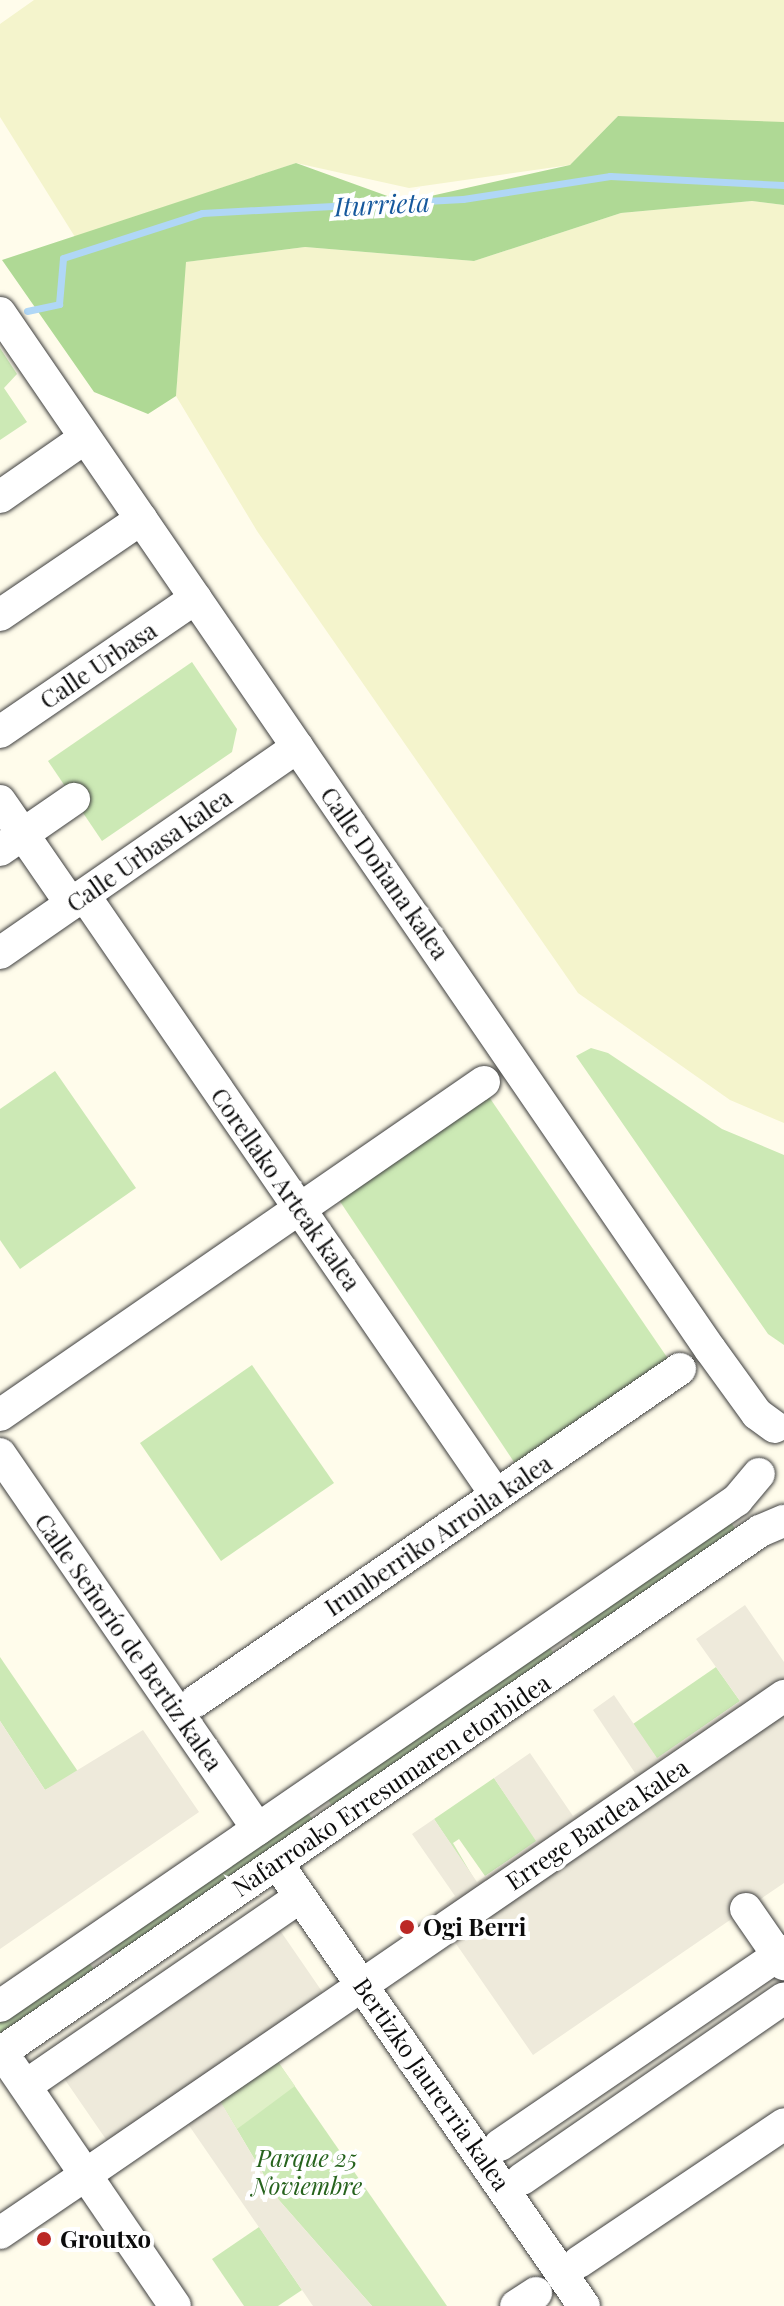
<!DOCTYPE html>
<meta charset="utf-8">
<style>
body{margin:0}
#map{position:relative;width:784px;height:2306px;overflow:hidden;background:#fffceb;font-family:"Playfair Display",serif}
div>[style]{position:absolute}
.farmland>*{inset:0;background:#f4f4cc}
.green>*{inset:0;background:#cce9b5}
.forest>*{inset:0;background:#afd995}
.pitch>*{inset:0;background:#dff0c7}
.plaza>*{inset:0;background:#eeeadb}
.stream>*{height:7px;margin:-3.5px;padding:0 3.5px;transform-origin:3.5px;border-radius:3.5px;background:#b0d7f6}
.roads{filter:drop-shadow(0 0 2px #3f3f3f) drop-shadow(0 0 2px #3f3f3f)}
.minor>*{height:32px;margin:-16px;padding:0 16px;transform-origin:16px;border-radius:16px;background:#fff}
.dots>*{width:22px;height:22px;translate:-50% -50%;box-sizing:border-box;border:4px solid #fff;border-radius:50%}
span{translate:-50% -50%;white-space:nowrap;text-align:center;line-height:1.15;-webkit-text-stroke:8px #fff;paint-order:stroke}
.street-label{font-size:24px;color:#0c0c0c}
.poi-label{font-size:24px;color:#0c0c0c;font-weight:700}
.left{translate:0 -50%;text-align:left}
.park-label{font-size:24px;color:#26631d;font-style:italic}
.water-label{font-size:26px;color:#16589d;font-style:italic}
</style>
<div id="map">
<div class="farmland">
<div style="clip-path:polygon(34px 0,784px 0,784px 128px,618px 116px,570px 165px,409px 188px,296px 163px,75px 237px,0 117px,0 24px)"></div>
<div style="clip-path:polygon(752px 201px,784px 205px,784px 1123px,730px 1100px,578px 993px,257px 531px,176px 396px,185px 262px,305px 247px,474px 261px,621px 213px)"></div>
</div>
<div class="green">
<div style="clip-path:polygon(0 348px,17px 374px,4px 388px,27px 422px,0 440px)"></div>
<div style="clip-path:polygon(192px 662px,237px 729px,232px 752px,102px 841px,48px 761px)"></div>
<div style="clip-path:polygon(591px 1048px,608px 1053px,722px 1129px,784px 1155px,784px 1345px,768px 1334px,576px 1056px)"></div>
<div style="clip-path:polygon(55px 1071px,136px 1188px,20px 1269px,0 1240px,0 1109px)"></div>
<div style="clip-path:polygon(485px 1091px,673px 1366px,520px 1471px,335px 1194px)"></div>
<div style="clip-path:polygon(252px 1365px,334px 1483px,221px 1561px,140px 1443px)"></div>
<div style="clip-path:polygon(730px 1521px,736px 1530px,575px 1641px,568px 1632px)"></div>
<div style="clip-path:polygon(548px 1645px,555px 1655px,332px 1806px,327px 1798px)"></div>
<div style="clip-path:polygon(0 1657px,79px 1773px,45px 1790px,0 1721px)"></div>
<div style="clip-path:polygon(716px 1667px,740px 1701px,657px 1759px,633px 1724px)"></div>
<div style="clip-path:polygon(494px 1778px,537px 1841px,485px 1876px,459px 1839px,453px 1843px,476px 1882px,434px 1819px)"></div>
<div style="clip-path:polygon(307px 1812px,313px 1820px,114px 1957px,107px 1948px)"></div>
<div style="clip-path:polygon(88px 1961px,95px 1971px,0 2035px,0 2021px)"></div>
<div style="clip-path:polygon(276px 2059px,447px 2306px,372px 2306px,278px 2199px,219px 2099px)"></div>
<div style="clip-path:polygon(259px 2227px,302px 2290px,278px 2306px,244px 2306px,212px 2259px)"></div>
</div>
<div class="forest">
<div style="clip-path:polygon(618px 116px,784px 122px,784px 205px,752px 201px,621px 213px,474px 261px,305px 247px,186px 262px,176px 396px,148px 414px,94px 392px,2px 260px,296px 163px,404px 202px,570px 165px)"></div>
</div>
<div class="pitch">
<div style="clip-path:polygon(276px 2059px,295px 2086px,237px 2129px,219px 2099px)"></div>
</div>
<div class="plaza">
<div style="clip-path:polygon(745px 1605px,784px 1662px,784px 1883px,533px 2055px,434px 1912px,455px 1896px,412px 1834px,434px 1819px,477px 1882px,536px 1841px,494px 1778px,530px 1753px,573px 1816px,605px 1794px,635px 1773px,593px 1710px,614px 1695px,657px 1758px,740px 1701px,696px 1639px)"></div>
<div style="clip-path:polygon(0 1721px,45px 1790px,143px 1730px,199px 1812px,0 1949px)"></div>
<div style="clip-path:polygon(277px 1926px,341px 2019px,219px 2099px,278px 2199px,372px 2306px,313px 2306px,188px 2124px,125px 2167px,61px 2074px)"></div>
</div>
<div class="stream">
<div style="left:27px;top:311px;width:33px;rotate:-12deg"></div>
<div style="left:59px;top:304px;width:46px;rotate:-85deg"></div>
<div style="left:63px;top:258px;width:146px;rotate:-17.9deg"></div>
<div style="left:202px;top:213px;width:261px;rotate:-3.1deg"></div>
<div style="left:463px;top:199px;width:149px;rotate:-8.9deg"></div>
<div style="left:610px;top:176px;width:174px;rotate:3deg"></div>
</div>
<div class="roads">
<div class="minor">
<div style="left:0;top:313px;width:1256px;rotate:55.58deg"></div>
<div style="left:710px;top:1349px;width:80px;rotate:54.1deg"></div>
<div style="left:757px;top:1414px;width:22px;rotate:36deg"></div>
<div style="left:0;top:497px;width:103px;rotate:-34.8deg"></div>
<div style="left:0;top:615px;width:171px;rotate:-34.2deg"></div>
<div style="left:0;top:732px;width:237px;rotate:-34.4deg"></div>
<div style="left:0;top:801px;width:125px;rotate:55.4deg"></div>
<div style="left:0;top:850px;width:90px;rotate:-34.6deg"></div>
<div style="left:84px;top:895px;width:713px;rotate:55.51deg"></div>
<div style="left:0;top:953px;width:362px;rotate:-34.7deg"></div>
<div style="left:307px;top:1204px;width:215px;rotate:-34.6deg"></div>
<div style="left:0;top:1415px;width:356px;rotate:-34.6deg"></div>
<div style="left:0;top:1454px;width:455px;rotate:55.5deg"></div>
<div style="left:196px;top:1701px;width:587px;rotate:-34.45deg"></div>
<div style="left:277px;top:1863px;width:539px;rotate:55.28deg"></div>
<div style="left:746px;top:1909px;width:67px;rotate:55.4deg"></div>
<div style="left:371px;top:1979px;width:501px;rotate:-34.42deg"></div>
<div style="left:0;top:2006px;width:894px;rotate:-34.47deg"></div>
<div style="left:737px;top:1500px;width:34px;rotate:-50deg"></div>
<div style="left:0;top:2053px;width:922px;rotate:-34.48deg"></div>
<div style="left:760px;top:1531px;width:26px;rotate:-23deg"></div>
<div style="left:12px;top:2067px;width:289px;rotate:55.7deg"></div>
<div style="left:31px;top:2082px;width:321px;rotate:-34.5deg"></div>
<div style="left:500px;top:2145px;width:344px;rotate:-34.3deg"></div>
<div style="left:91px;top:2171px;width:322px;rotate:-34.4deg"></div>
<div style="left:522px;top:2179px;width:318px;rotate:-34.6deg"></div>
<div style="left:0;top:2233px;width:94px;rotate:-34.2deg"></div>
<div style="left:579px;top:2262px;width:247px;rotate:-33.9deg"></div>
<div style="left:516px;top:2306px;width:24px;rotate:-33deg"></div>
</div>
</div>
<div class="dots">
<div style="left:407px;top:1927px;background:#bb2825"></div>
<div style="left:44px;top:2239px;background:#bb2825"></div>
</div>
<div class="street-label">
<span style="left:98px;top:665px;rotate:-34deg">Calle Urbasa</span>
<span style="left:149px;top:850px;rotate:-35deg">Calle Urbasa kalea</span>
<span style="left:385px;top:873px;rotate:55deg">Calle Doñana kalea</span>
<span style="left:286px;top:1189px;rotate:55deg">Corellako Arteak kalea</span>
<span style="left:438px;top:1535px;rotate:-34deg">Irunberriko Arroila kalea</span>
<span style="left:129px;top:1642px;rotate:55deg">Calle Señorío de Bertiz kalea</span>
<span style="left:391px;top:1785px;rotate:-34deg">Nafarroako Erresumaren etorbidea</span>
<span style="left:597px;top:1824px;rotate:-34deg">Errege Bardea kalea</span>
<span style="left:432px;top:2084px;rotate:55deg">Bertizko Jaurerria kalea</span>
</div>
<div class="poi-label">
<span class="left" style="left:423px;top:1927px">Ogi Berri</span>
<span class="left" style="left:60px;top:2239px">Groutxo</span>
</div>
<div class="park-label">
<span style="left:307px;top:2172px">Parque 25<br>Noviembre</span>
</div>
<div class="water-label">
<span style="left:382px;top:204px;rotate:-3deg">Iturrieta</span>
</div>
</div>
